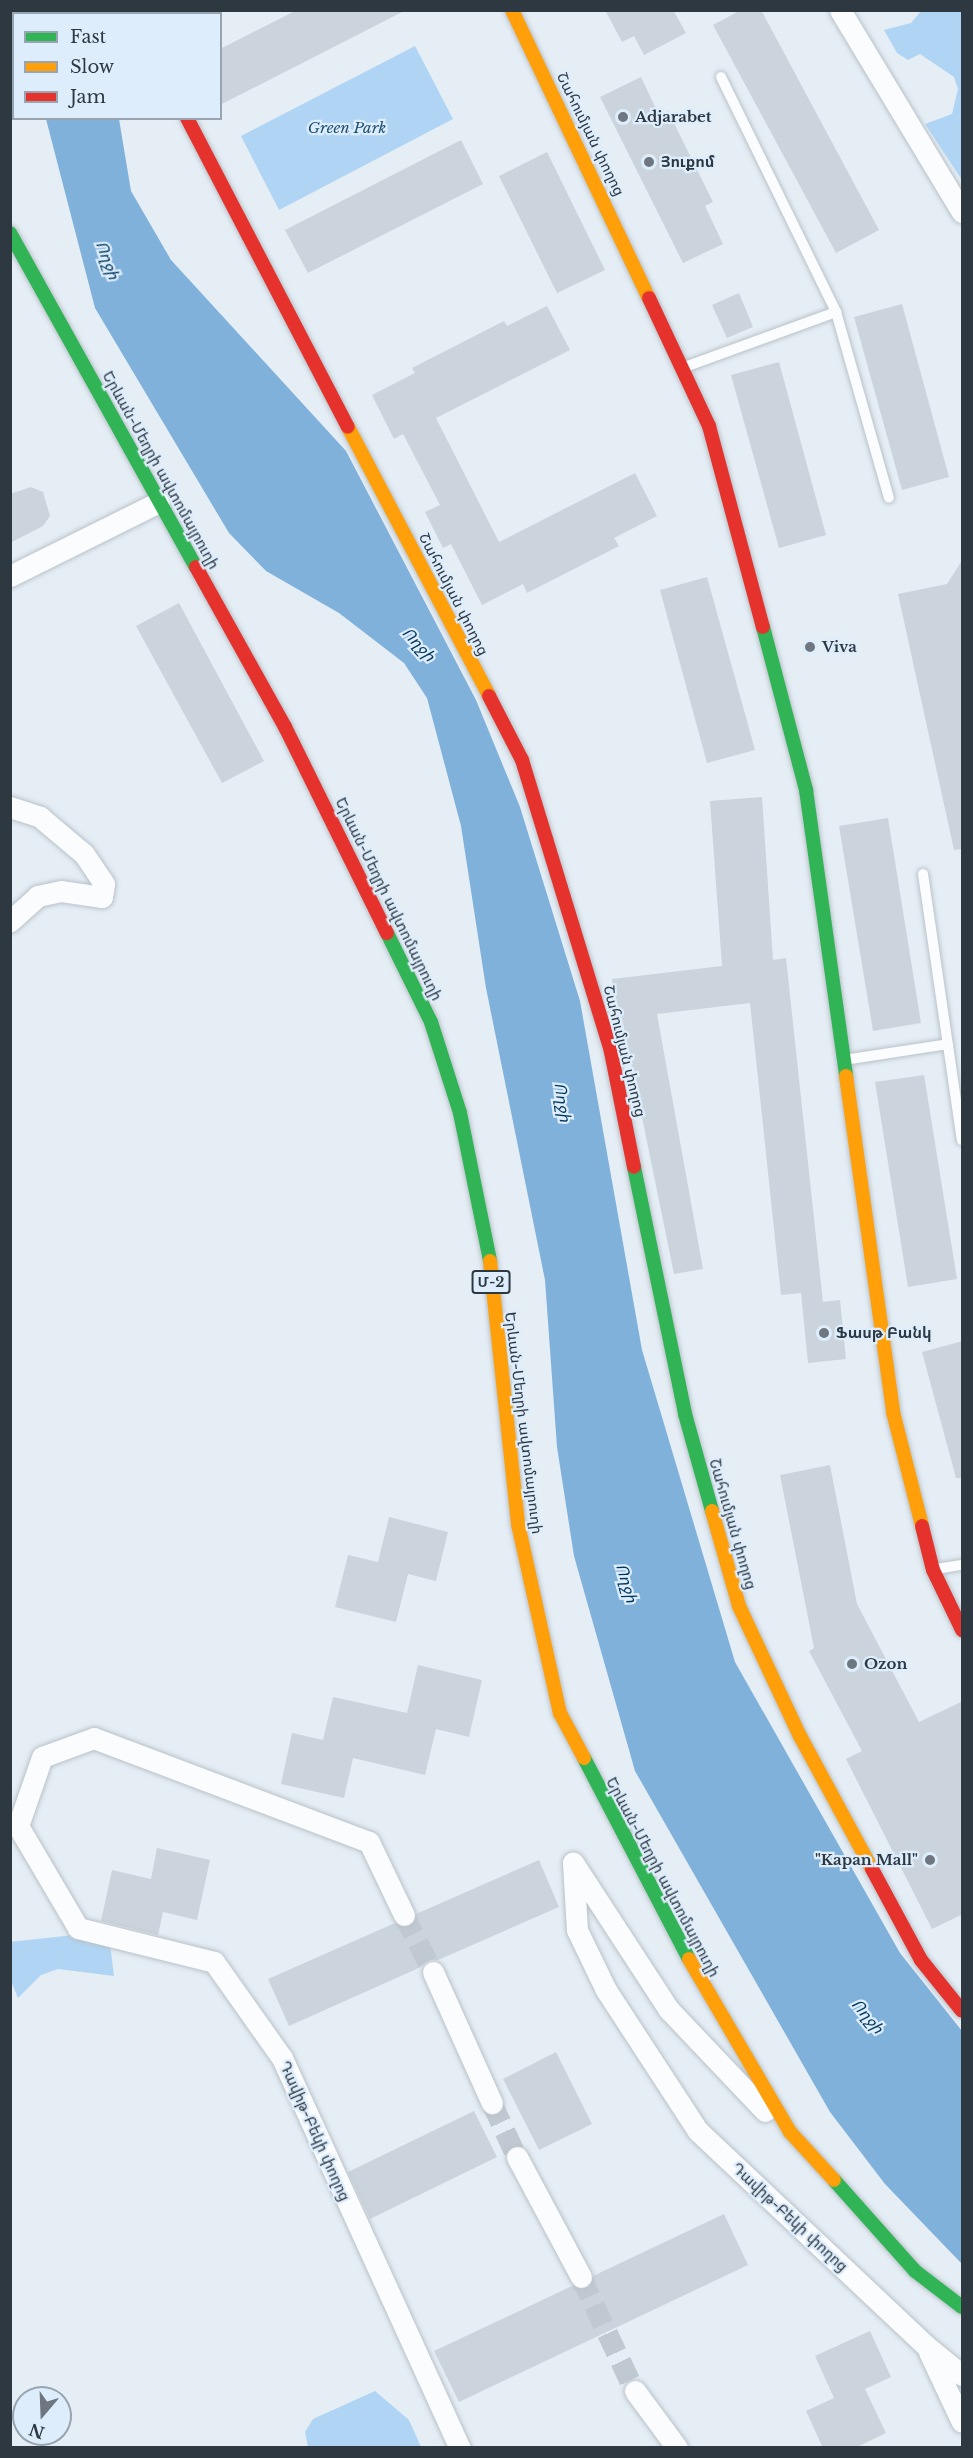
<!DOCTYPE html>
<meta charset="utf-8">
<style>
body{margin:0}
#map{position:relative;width:973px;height:2458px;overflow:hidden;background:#e5edf5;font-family:"Libre Baskerville","Noto Sans Armenian",serif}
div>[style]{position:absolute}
.green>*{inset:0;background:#b0d5f4}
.water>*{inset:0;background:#7fb1db}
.building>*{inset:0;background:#cbd4dc}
.street-tunnel>*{height:21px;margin-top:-10.5px;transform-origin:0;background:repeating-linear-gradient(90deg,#c0c9d1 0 21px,transparent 0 31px)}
.roads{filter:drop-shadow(0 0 2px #b9c2c9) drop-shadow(0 0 2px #b9c2c9)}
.lane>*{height:10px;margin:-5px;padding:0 5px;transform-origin:5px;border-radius:5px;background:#fbfcfe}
.street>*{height:21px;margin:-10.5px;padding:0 10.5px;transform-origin:10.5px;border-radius:10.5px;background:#fbfcfe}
.fast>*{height:14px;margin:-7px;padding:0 7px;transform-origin:7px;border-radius:7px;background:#30b455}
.slow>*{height:14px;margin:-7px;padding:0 7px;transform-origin:7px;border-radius:7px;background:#ff9f0a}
.jam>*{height:14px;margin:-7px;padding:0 7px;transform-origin:7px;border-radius:7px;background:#e5322d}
.dots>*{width:16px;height:16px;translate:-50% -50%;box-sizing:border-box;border:3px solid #deedfc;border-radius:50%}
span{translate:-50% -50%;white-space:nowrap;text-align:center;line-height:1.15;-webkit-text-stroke:4.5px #deedfc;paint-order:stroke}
.shield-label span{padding:2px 4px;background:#deedfc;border:2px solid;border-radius:4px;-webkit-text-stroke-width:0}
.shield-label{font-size:14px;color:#2e3841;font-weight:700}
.poi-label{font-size:15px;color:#2e3841;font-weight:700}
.left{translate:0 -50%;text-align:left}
.right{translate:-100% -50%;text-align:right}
.park-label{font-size:15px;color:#1c4e74;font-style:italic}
.street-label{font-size:15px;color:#2e3841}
.water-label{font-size:16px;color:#00385d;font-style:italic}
.frame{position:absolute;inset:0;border:12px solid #2e3841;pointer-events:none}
.legend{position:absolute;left:12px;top:12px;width:210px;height:108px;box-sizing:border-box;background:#deedfc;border:2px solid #98a5b1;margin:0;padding:8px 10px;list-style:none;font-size:18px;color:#2e3841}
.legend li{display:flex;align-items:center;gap:12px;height:30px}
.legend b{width:30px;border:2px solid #98a5b1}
.north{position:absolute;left:12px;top:2386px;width:60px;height:60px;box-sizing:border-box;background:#deedfc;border:2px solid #98a5b1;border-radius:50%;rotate:199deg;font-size:16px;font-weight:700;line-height:24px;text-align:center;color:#2e3841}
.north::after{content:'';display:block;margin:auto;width:21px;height:27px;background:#6e7780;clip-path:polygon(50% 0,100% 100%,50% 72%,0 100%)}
</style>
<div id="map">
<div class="green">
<div style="clip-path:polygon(921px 11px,962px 11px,962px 180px,925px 124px,952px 114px,958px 89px,954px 77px,920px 54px,908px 60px,897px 53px,884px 30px,911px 23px)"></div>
<div style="clip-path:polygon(415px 46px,453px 119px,279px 210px,241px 136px)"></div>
<div style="clip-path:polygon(83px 1934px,109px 1936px,114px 1976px,58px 1969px,41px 1975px,18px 1998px,11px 1981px,10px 1942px)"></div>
<div style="clip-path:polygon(375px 2391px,409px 2420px,421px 2447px,308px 2447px,305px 2432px,313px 2419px)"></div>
</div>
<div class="water">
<div style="clip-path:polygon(46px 119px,119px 119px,131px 191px,171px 260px,346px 451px,476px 700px,520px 807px,580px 1001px,642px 1350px,735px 1662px,900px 1953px,962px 2031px,962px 2264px,885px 2184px,830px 2112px,635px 1771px,574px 1556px,557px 1447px,545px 1280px,486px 988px,461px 826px,427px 698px,404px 663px,339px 613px,266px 571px,229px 533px,95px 308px)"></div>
</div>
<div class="building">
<div style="clip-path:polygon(297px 10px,406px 10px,220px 105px,220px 49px)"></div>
<div style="clip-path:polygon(605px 10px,673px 10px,686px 33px,644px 55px,634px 36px,622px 42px)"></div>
<div style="clip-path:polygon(741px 10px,761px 10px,879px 230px,836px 253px,713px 25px)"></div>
<div style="clip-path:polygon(641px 77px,659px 115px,668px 111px,713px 202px,705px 206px,723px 244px,683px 263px,600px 97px)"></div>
<div style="clip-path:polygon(461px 140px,483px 184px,308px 273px,285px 230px)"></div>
<div style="clip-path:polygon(547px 152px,605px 270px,557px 293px,499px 176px)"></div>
<div style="clip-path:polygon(739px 293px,753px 327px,727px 338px,712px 305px)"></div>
<div style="clip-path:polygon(902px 304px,949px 477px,902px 490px,854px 317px)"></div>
<div style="clip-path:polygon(547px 306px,570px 350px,436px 418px,499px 542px,635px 473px,657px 516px,614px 538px,619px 546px,527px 593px,523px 584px,482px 605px,451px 544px,443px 548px,425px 512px,440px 505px,403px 434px,394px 439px,372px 395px,415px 373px,412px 368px,504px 321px,507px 326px)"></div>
<div style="clip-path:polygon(779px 362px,826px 535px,779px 548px,731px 375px)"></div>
<div style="clip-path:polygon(31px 487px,43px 492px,50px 516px,43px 526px,10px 543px,10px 494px)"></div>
<div style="clip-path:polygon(963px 559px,963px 849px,954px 850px,898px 594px,947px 584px)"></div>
<div style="clip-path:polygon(707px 577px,755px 750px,707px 763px,660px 590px)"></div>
<div style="clip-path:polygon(179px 603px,264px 761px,222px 783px,136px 626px)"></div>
<div style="clip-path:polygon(762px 797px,773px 960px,786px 958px,823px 1302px,840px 1300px,846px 1359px,808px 1363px,801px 1293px,781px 1295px,750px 1003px,657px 1014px,703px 1269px,674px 1274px,622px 1019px,615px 1005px,612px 979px,722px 966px,710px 801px)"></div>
<div style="clip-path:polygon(888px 818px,921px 1023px,873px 1031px,839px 826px)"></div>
<div style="clip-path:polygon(924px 1075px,957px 1279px,908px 1287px,875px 1082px)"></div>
<div style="clip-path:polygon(963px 1341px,963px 1478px,956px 1478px,922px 1352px)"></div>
<div style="clip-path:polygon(830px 1465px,857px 1604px,919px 1722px,963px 1701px,963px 1914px,932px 1929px,846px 1759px,862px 1751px,809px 1651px,814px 1648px,780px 1475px)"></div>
<div style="clip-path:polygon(389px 1517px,448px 1532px,436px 1581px,408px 1574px,396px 1622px,335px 1607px,348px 1555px,378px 1562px)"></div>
<div style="clip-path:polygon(418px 1665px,482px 1680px,469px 1737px,436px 1729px,425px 1775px,353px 1758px,344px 1798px,281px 1784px,292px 1733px,323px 1740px,333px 1697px,407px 1713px)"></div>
<div style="clip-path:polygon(157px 1848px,210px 1860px,197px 1920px,163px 1912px,158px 1935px,101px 1921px,112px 1870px,151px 1879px)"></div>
<div style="clip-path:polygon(539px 1860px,559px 1907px,438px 1960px,428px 1960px,421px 1967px,289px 2026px,268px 1979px,395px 1923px,409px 1927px,416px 1914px)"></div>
<div style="clip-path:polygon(556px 2052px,592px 2124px,539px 2150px,503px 2079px)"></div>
<div style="clip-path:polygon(474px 2111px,497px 2157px,370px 2219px,348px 2172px)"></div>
<div style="clip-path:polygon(724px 2214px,748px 2265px,459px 2402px,434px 2351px,572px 2286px,586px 2288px,593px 2276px)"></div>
<div style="clip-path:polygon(870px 2331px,891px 2377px,865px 2389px,886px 2433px,855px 2448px,823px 2448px,806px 2411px,834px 2398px,815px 2356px)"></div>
</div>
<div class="street-tunnel">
<div style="left:404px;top:1915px;width:64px;rotate:63deg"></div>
<div style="left:492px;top:2103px;width:60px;rotate:65.2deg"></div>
<div style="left:581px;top:2277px;width:126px;rotate:64.7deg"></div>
</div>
<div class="roads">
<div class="lane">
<div style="left:721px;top:77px;width:262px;rotate:63.9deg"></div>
<div style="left:836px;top:312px;width:193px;rotate:74.1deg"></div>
<div style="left:682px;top:368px;width:164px;rotate:-20deg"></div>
<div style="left:923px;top:874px;width:269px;rotate:81.7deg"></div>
<div style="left:844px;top:1060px;width:105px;rotate:-8.7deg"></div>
<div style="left:936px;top:1569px;width:26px;rotate:-9deg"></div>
</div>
<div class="street">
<div style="left:840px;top:10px;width:236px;rotate:58.9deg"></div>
<div style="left:10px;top:576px;width:166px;rotate:-26.4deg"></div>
<div style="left:10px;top:807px;width:32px;rotate:18deg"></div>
<div style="left:40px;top:817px;width:57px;rotate:40.1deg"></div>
<div style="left:84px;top:854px;width:36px;rotate:56deg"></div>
<div style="left:104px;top:884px;width:13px;rotate:99deg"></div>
<div style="left:102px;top:897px;width:41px;rotate:-171.7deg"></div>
<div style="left:61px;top:891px;width:24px;rotate:168deg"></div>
<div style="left:38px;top:896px;width:38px;rotate:138deg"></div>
<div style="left:404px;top:1915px;width:81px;rotate:-115.6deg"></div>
<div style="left:369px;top:1842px;width:294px;rotate:-159.3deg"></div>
<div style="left:94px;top:1738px;width:55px;rotate:159.9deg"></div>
<div style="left:42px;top:1757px;width:73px;rotate:109.2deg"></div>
<div style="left:18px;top:1826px;width:118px;rotate:59.5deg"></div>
<div style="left:78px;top:1928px;width:140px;rotate:14deg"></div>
<div style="left:214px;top:1962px;width:118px;rotate:54.7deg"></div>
<div style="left:282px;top:2058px;width:429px;rotate:65.5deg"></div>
<div style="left:433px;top:1972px;width:144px;rotate:65.8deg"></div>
<div style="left:765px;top:2111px;width:139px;rotate:-133.5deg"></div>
<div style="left:669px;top:2010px;width:176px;rotate:-123.1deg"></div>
<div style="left:573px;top:1863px;width:67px;rotate:86.6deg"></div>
<div style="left:577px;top:1930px;width:67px;rotate:64.2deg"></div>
<div style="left:606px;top:1990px;width:168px;rotate:56.9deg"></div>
<div style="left:698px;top:2131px;width:313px;rotate:43.3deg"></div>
<div style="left:926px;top:2346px;width:46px;rotate:38.9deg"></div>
<div style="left:517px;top:2157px;width:136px;rotate:61.9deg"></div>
<div style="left:929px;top:2352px;width:77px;rotate:64.8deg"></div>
<div style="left:635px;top:2391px;width:71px;rotate:53.6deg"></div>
</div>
<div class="fast">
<div style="left:10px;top:233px;width:382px;rotate:60.9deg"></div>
<div style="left:763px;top:627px;width:169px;rotate:75.2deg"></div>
<div style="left:806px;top:790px;width:289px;rotate:82deg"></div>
<div style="left:387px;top:933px;width:99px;rotate:63.7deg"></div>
<div style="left:431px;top:1022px;width:96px;rotate:72.3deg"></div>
<div style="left:460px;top:1113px;width:151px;rotate:78.5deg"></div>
<div style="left:634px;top:1167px;width:252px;rotate:78.3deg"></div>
<div style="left:685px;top:1414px;width:101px;rotate:74.4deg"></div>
<div style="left:584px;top:1758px;width:227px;rotate:62.4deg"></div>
<div style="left:834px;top:2180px;width:122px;rotate:48.3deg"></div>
<div style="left:915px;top:2271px;width:59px;rotate:37.5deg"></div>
</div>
<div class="slow">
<div style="left:512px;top:10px;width:319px;rotate:64.6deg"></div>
<div style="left:348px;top:427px;width:304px;rotate:62.3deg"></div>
<div style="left:846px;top:1076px;width:339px;rotate:82deg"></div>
<div style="left:893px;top:1412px;width:118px;rotate:75.7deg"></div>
<div style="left:490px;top:1261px;width:264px;rotate:83.9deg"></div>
<div style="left:518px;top:1524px;width:194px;rotate:77.5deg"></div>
<div style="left:560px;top:1713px;width:51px;rotate:61.9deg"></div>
<div style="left:712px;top:1511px;width:99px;rotate:74.1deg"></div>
<div style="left:739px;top:1606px;width:144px;rotate:64.9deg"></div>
<div style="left:800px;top:1736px;width:151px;rotate:61.6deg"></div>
<div style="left:689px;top:1959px;width:200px;rotate:59.7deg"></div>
<div style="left:790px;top:2132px;width:65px;rotate:47.5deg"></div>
</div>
<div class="jam">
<div style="left:128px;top:10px;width:4px;rotate:63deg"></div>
<div style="left:187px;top:118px;width:348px;rotate:62.5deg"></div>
<div style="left:649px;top:298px;width:141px;rotate:64.9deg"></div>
<div style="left:709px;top:426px;width:208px;rotate:75deg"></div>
<div style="left:196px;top:567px;width:183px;rotate:60.9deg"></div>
<div style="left:285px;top:727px;width:230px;rotate:63.7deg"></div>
<div style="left:489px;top:696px;width:72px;rotate:62.7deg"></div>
<div style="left:522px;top:760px;width:305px;rotate:73deg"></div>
<div style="left:611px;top:1052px;width:117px;rotate:78.7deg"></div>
<div style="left:922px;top:1526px;width:45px;rotate:76deg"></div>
<div style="left:933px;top:1570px;width:67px;rotate:64.2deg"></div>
<div style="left:872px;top:1869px;width:103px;rotate:61.7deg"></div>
<div style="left:921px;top:1960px;width:65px;rotate:51.2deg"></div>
</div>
</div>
<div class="dots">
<div style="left:623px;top:117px;background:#6e7780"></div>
<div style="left:649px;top:162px;background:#6e7780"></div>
<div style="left:810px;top:647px;background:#6e7780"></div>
<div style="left:824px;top:1333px;background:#6e7780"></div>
<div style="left:852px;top:1664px;background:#6e7780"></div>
<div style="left:930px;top:1860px;background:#6e7780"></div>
</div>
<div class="shield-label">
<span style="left:491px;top:1282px">Մ-2</span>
</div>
<div class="poi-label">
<span class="left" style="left:635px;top:117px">Adjarabet</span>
<span class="left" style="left:661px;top:162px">Յուքոմ</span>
<span class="left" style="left:822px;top:647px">Viva</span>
<span class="left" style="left:836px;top:1333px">Ֆասթ Բանկ</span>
<span class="left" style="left:864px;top:1664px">Ozon</span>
<span class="right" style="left:918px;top:1860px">"Kapan Mall"</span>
</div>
<div class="park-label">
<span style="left:347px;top:128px">Green Park</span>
</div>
<div class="street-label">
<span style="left:591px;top:134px;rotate:64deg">Շահումյան փողոց</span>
<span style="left:161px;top:470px;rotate:61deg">Երևան-Մեղրի ավտոմայրուղի</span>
<span style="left:454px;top:594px;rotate:63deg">Շահումյան փողոց</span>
<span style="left:389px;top:899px;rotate:64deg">Երևան-Մեղրի ավտոմայրուղի</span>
<span style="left:625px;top:1051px;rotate:76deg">Շահումյան փողոց</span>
<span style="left:524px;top:1423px;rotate:83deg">Երևան-Մեղրի ավտոմայրուղի</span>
<span style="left:733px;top:1524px;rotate:74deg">Շահումյան փողոց</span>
<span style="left:663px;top:1877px;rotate:62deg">Երևան-Մեղրի ավտոմայրուղի</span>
<span style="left:315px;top:2131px;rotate:66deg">Դավիթ-Բեկի փողոց</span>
<span style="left:790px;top:2217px;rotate:43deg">Դավիթ-Բեկի փողոց</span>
</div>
<div class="water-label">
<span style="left:108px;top:260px;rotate:70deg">Ողջի</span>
<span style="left:419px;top:644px;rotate:47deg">Ողջի</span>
<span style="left:563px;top:1102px;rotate:82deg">Ողջի</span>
<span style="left:627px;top:1583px;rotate:74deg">Ողջի</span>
<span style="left:868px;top:2016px;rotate:50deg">Ողջի</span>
</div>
<div class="frame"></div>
<ul class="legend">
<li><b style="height:8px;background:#30b455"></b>Fast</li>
<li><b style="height:8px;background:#ff9f0a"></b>Slow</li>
<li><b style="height:8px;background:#e5322d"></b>Jam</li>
</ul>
<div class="north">N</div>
</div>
